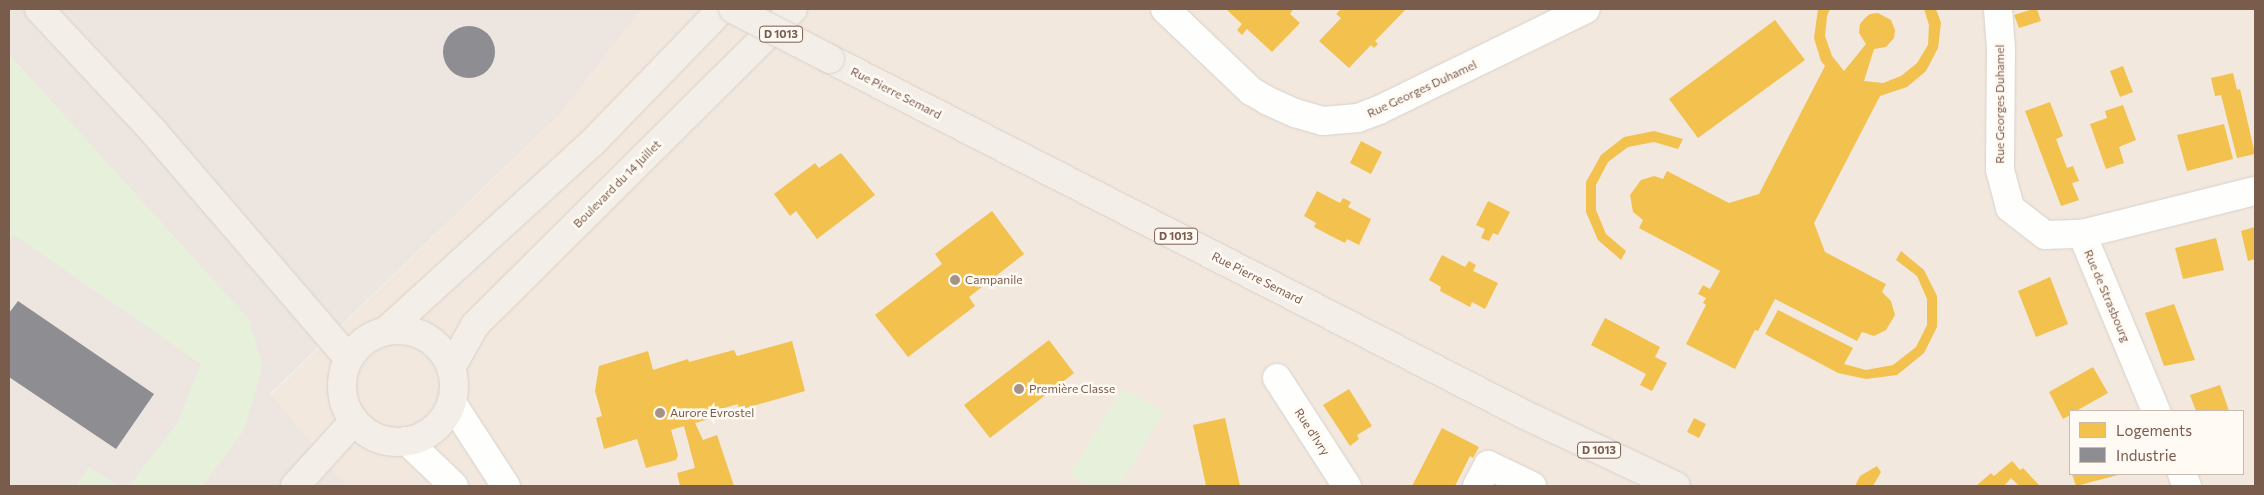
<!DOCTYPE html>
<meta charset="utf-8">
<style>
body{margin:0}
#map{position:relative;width:2264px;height:495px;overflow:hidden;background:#f9f5f0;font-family:Commissioner,sans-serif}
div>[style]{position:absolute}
.residential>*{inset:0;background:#f2e8de}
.industrial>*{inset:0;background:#ede5e0}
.green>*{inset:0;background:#e7f0db}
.homes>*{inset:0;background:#f2c14e}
.industry>*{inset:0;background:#8d8d92}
.round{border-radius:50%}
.roads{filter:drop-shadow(0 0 1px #d7d1cb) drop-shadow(0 0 1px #d7d1cb)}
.street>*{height:28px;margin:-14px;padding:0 14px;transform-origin:14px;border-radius:14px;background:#fefefd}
.secondary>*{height:28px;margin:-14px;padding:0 14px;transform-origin:14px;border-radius:14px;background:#fefefd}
.primary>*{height:28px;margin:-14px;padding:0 14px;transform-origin:14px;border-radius:14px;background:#f3eee8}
.primary>.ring{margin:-14px;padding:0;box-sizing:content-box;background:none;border:28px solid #f3eee8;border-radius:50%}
.bridges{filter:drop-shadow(0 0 1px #dad1cc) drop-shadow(0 0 1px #dad1cc)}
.primary-bridge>*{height:28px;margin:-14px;padding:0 14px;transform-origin:14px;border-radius:14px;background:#f3eee8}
.dots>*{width:14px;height:14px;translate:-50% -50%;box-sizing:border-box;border:2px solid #fffaf3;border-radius:50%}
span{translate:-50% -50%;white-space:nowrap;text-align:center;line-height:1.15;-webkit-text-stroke:5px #fffaf3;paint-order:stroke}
.shield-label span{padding:1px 4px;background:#fffaf3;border:1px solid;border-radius:4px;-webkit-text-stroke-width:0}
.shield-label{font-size:11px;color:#7a5c4d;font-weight:700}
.street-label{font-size:12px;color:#7a5c4d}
.poi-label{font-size:12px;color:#7a5c4d}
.left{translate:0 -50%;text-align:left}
.frame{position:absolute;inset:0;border:10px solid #7a5c4d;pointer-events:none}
.legend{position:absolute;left:2069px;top:410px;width:175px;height:65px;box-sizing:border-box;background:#fffaf3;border:1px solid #cabbb1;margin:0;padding:6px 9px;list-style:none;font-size:15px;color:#7a5c4d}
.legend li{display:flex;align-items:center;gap:10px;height:25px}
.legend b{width:25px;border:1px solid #cabbb1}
</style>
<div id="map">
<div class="residential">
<div style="clip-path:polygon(evenodd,642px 9px,2255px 9px,2255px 486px,348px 486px,270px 395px,559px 115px,642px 9px,2070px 411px,2243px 411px,2243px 474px,2070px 474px,2070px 411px)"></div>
</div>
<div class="industrial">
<div style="clip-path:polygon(9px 9px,642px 9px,559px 115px,270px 394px,348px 486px,9px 486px)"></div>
</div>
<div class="green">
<div style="clip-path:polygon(9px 54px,248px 318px,263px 366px,244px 430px,202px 486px,129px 486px,178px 422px,201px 364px,14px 235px,9px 241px)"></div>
<div style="clip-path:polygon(1122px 388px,1164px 412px,1119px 486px,1090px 486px,1070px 475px)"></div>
<div style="clip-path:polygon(89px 467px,119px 486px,76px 486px)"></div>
</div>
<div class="homes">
<div style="clip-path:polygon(1226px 9px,1293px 9px,1290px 14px,1300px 23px,1272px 52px,1247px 29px,1242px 35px,1237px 30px,1242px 24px)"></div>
<div style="clip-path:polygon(1341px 9px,1348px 10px,1406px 9px,1375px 41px,1378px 44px,1374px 48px,1371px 45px,1349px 68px,1319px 41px,1341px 18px,1336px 14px)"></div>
<div style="clip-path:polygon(1818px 9px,1830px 9px,1827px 16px,1825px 36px,1832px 56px,1844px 71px,1866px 44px,1859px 33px,1860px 24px,1865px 18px,1870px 14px,1878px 13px,1891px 20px,1895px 30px,1894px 38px,1886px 47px,1874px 49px,1864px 81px,1883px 83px,1901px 76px,1917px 63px,1928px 45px,1929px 25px,1924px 9px,1936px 9px,1941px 23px,1938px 48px,1926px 71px,1907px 87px,1880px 96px,1814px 223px,1825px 252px,1886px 284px,1882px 292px,1891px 301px,1895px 315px,1886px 330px,1874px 336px,1862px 332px,1857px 341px,1775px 299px,1758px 331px,1755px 330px,1735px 369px,1686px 344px,1706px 305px,1703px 303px,1706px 298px,1698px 294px,1703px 285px,1710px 289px,1720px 271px,1639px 228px,1643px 220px,1633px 212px,1630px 195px,1641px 180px,1654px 176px,1663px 179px,1667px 171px,1729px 203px,1759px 194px,1825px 66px,1821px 61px,1814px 38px)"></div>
<div style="clip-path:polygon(2033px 9px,2037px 9px,2041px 21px,2019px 28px,2014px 15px)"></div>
<div style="clip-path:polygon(1775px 20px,1805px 60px,1698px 138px,1669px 99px)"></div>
<div style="clip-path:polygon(2123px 66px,2133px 92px,2120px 97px,2110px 71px)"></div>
<div style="clip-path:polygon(2233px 73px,2237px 90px,2240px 89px,2255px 154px,2237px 158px,2221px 95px,2215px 96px,2211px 78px)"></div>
<div style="clip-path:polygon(2050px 102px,2063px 136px,2056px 139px,2067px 168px,2073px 166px,2079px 181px,2072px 183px,2079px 200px,2061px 206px,2025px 111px)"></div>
<div style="clip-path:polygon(2123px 105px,2136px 140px,2119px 147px,2124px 163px,2106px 169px,2090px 124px,2107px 118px,2105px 111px)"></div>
<div style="clip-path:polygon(2224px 124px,2233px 159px,2187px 171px,2177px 135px)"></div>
<div style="clip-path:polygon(1654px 131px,1683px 139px,1678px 149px,1654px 142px,1628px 147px,1608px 162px,1596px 185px,1596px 210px,1606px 234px,1626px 251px,1621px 260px,1598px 240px,1586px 212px,1586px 182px,1601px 155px,1624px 137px)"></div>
<div style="clip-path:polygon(1361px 141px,1382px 152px,1371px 174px,1350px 163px)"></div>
<div style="clip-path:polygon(841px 153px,875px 195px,817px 239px,796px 211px,790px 216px,774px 194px,815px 163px,819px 168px)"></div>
<div style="clip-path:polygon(1317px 191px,1340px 203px,1343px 198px,1351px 202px,1348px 207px,1371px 219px,1359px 245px,1347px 239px,1345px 243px,1329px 235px,1314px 227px,1316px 223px,1304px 216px)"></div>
<div style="clip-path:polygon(1488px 201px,1510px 212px,1498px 235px,1493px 233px,1489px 241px,1481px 238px,1485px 229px,1476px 225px)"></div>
<div style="clip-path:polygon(992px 211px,1024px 254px,969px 297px,975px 306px,908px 357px,875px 315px,942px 264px,935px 254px)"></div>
<div style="clip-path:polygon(2255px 227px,2255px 259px,2248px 261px,2241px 231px)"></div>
<div style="clip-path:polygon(2216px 238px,2224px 270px,2183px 279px,2175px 248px)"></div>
<div style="clip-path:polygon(1901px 251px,1924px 270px,1937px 296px,1937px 327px,1924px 353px,1897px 375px,1866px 379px,1838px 373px,1765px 334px,1778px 310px,1853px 348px,1844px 364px,1866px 370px,1893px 365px,1916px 347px,1927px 325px,1927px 299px,1917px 276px,1896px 260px)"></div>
<div style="clip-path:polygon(1442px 255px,1465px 267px,1469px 261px,1476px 265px,1473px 271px,1498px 283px,1485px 309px,1472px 302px,1470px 307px,1440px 291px,1441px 287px,1429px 280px)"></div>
<div style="clip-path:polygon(2050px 277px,2068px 324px,2036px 337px,2018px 291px)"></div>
<div style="clip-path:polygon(2174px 304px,2195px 360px,2164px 366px,2145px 313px)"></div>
<div style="clip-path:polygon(1605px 318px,1660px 347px,1655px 357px,1667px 363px,1652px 391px,1640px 385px,1646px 374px,1591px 345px)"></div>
<div style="clip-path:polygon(1049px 340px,1074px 373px,990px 438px,964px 405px)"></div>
<div style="clip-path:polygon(792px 341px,805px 391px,739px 410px,738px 404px,717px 410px,719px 416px,695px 423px,703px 440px,717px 435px,734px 486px,680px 486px,677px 473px,695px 468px,684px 426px,671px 430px,678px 455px,676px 460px,646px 468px,637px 439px,604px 449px,596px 418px,602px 416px,595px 391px,599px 366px,648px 351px,653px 370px,688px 359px,689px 362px,734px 350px,737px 356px)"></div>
<div style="clip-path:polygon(2093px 367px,2108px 393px,2076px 411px,2070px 411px,2070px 415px,2063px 419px,2049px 392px)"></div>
<div style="clip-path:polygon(2220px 385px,2229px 411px,2196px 411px,2190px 395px)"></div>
<div style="clip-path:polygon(1349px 389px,1372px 426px,1357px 435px,1359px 439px,1350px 446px,1323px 405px)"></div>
<div style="clip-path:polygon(1225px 418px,1240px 486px,1206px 486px,1193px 425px)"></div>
<div style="clip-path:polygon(1694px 418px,1706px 424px,1699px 438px,1687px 432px)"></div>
<div style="clip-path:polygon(1442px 428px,1479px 447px,1473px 458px,1470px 456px,1455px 486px,1412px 486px)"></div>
<div style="clip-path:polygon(2012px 461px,2020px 470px,2023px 468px,2040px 486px,2019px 486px,2011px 478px,2004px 486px,1976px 486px,1991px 473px,1994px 476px)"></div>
<div style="clip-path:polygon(1877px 466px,1881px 472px,1873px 486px,1855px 486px,1860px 476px)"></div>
<div style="clip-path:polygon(2072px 474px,2122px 474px,2076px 486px)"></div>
</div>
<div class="industry">
<div class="round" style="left:443px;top:26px;width:52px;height:52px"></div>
<div style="clip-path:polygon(18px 301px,154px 394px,116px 449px,9px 377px,9px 313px)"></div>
</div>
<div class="roads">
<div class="street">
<div style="left:1165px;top:9px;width:119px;rotate:43.6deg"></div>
<div style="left:1251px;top:91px;width:20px;rotate:30deg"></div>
<div style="left:1268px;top:101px;width:30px;rotate:24deg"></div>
<div style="left:1295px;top:113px;width:29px;rotate:16deg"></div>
<div style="left:1323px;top:121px;width:35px;rotate:-5deg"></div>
<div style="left:1358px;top:118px;width:22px;rotate:-21deg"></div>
<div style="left:1379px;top:110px;width:230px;rotate:-26deg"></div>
<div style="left:1998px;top:9px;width:40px;rotate:85.7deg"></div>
<div style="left:2001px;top:49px;width:121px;rotate:90.5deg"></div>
<div style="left:2000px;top:170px;width:39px;rotate:75deg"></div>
<div style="left:2010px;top:208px;width:44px;rotate:37.6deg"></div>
<div style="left:2045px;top:235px;width:37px;rotate:-2deg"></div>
<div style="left:2082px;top:234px;width:178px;rotate:-14deg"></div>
<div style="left:2082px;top:234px;width:192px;rotate:67.3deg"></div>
<div style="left:1277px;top:378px;width:129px;rotate:57.1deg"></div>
<div style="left:2182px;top:474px;width:13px;rotate:67deg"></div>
<div style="left:1477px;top:486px;width:24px;rotate:-62deg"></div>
<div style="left:1488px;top:465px;width:49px;rotate:25.5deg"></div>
</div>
<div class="secondary">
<div style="left:452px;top:403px;width:99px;rotate:57deg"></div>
<div style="left:407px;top:441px;width:65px;rotate:43.8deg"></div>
</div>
<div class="primary">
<div style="left:39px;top:9px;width:167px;rotate:46.9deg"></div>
<div style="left:153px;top:131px;width:299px;rotate:49.3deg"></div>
<div style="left:830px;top:59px;width:779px;rotate:27.12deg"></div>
<div style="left:1523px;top:414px;width:169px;rotate:25.2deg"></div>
<div class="ring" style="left:342px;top:330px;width:84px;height:84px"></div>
<div style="left:387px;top:330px;width:277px;rotate:-42.4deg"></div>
<div style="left:592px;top:143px;width:187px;rotate:-45.9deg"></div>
<div style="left:451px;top:368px;width:49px;rotate:-60.8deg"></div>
<div style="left:475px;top:325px;width:448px;rotate:-44.8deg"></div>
<div style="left:295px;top:486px;width:88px;rotate:-47.8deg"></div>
</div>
</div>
<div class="bridges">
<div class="primary-bridge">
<div style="left:733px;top:9px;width:109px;rotate:27.3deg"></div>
</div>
</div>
<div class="dots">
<div style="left:955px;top:280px;background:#a69286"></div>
<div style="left:1019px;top:389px;background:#a69286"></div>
<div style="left:660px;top:413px;background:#a69286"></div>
</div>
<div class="shield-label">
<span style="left:781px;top:34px">D 1013</span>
<span style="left:1176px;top:236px">D 1013</span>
<span style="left:1599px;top:450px">D 1013</span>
</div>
<div class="street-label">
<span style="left:1422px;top:89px;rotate:-25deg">Rue Georges Duhamel</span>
<span style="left:896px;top:93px;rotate:27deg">Rue Pierre Semard</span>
<span style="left:2000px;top:104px;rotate:-90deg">Rue Georges Duhamel</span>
<span style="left:617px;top:184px;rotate:-45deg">Boulevard du 14 Juillet</span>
<span style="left:1257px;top:278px;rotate:27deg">Rue Pierre Semard</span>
<span style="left:2107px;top:296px;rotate:67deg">Rue de Strasbourg</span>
<span style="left:1312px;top:432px;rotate:57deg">Rue d'Ivry</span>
</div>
<div class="poi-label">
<span class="left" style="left:965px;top:280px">Campanile</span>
<span class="left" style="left:1029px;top:389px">Première Classe</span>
<span class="left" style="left:670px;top:413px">Aurore Evrostel</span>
</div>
<div class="frame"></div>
<ul class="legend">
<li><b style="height:14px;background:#f2c14e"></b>Logements</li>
<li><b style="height:14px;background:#8d8d92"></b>Industrie</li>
</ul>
</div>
